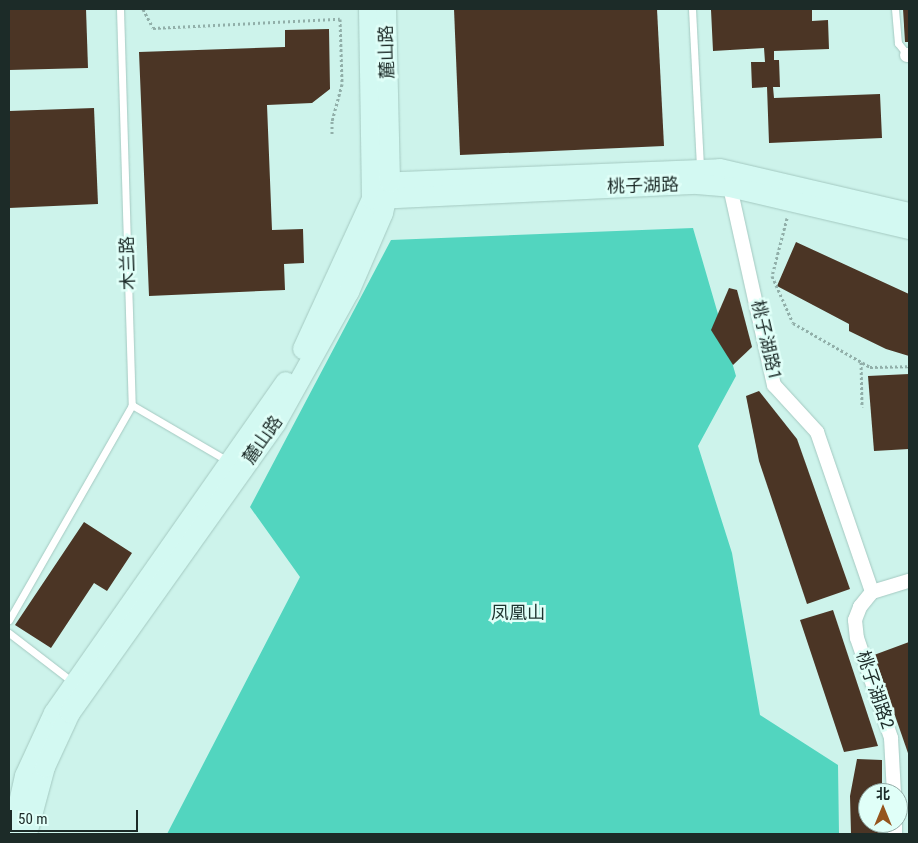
<!DOCTYPE html>
<meta charset="utf-8">
<style>
body{margin:0}
#map{position:relative;width:918px;height:843px;overflow:hidden;background:#cdf3eb;font-family:"Roboto Condensed","Noto Sans SC",sans-serif}
div>[style]{position:absolute}
.forest>*{inset:0;background:#52d5bf}
.building>*{inset:0;background:#4b3525}
.path>*{height:3px;margin-top:-1.5px;transform-origin:0;background:repeating-linear-gradient(90deg,#91afa9 0 2.5px,transparent 0 5px)}
.roads{filter:drop-shadow(0 0 1px #a4c9c1) drop-shadow(0 0 1px #a4c9c1)}
.service>*{height:7px;margin:-3.5px;padding:0 3.5px;transform-origin:3.5px;border-radius:3.5px;background:#fff}
.minor>*{height:14px;margin:-7px;padding:0 7px;transform-origin:7px;border-radius:7px;background:#fff}
.secondary>*{height:20px;margin:-10px;padding:0 10px;transform-origin:10px;border-radius:10px;background:#d3f9f2}
span{translate:-50% -50%;white-space:nowrap;text-align:center;line-height:1.15;-webkit-text-stroke:5px #e0fff8;paint-order:stroke}
.street-label{font-size:18px;color:#1c2b28}
.park-label{font-size:18px;color:#1d332f}
.frame{position:absolute;inset:0;border:10px solid #1c2b28;pointer-events:none}
.north{position:absolute;left:858px;top:783px;width:50px;height:50px;box-sizing:border-box;background:#e0fff8;border:1px solid #92aaa5;border-radius:50%;rotate:0deg;font-size:14px;font-weight:700;line-height:20px;text-align:center;color:#1c2b28}
.north::after{content:'';display:block;margin:auto;width:18px;height:22px;background:#95551e;clip-path:polygon(50% 0,100% 100%,50% 72%,0 100%)}
.scale{position:absolute;left:10px;top:810px;width:128px;height:22px;box-sizing:border-box;border:2px solid #1c2b28;border-top:0;padding-left:6px;font-size:15px;line-height:18px;white-space:nowrap;color:#1c2b28;-webkit-text-stroke:4px #e0fff8;paint-order:stroke}
</style>
<div id="map">
<div class="forest">
<div style="clip-path:polygon(693px 228px,736px 376px,698px 446px,732px 553px,760px 715px,838px 765px,839px 834px,167px 834px,300px 577px,250px 507px,391px 240px)"></div>
</div>
<div class="building">
<div style="clip-path:polygon(9px 9px,86px 9px,88px 68px,9px 70px)"></div>
<div style="clip-path:polygon(454px 9px,657px 9px,664px 146px,460px 155px)"></div>
<div style="clip-path:polygon(812px 9px,812px 21px,828px 20px,829px 49px,774px 51px,774px 60px,779px 60px,780px 87px,773px 87px,774px 98px,880px 94px,882px 138px,769px 143px,767px 87px,752px 88px,751px 62px,765px 62px,764px 48px,713px 51px,711px 10px)"></div>
<div style="clip-path:polygon(903px 9px,909px 9px,909px 42px,905px 42px)"></div>
<div style="clip-path:polygon(329px 29px,330px 89px,312px 103px,267px 105px,272px 230px,303px 229px,304px 263px,284px 264px,285px 290px,149px 296px,139px 52px,285px 47px,285px 30px)"></div>
<div style="clip-path:polygon(94px 108px,98px 204px,9px 208px,9px 111px)"></div>
<div style="clip-path:polygon(796px 242px,909px 294px,909px 356px,886px 349px,849px 331px,849px 324px,777px 286px)"></div>
<div style="clip-path:polygon(729px 288px,737px 290px,752px 347px,733px 365px,711px 330px)"></div>
<div style="clip-path:polygon(909px 374px,909px 449px,874px 451px,868px 376px)"></div>
<div style="clip-path:polygon(759px 391px,797px 439px,850px 589px,807px 604px,759px 461px,746px 396px)"></div>
<div style="clip-path:polygon(84px 522px,132px 553px,107px 591px,94px 583px,51px 648px,15px 625px)"></div>
<div style="clip-path:polygon(833px 610px,878px 746px,844px 752px,800px 620px)"></div>
<div style="clip-path:polygon(909px 642px,909px 756px,874px 655px)"></div>
<div style="clip-path:polygon(857px 759px,882px 760px,882px 793px,868px 793px,868px 823px,882px 823px,883px 834px,851px 834px,850px 796px)"></div>
</div>
<div class="path">
<div style="left:143px;top:9px;width:21px;rotate:62deg"></div>
<div style="left:153px;top:28px;width:187px;rotate:-2.8deg"></div>
<div style="left:340px;top:19px;width:65px;rotate:88.2deg"></div>
<div style="left:342px;top:84px;width:38px;rotate:105deg"></div>
<div style="left:332px;top:121px;width:15px;rotate:90deg"></div>
<div style="left:787px;top:218px;width:60px;rotate:104.5deg"></div>
<div style="left:772px;top:276px;width:51px;rotate:65.9deg"></div>
<div style="left:793px;top:323px;width:89px;rotate:29.7deg"></div>
<div style="left:870px;top:367px;width:39px;rotate:-1deg"></div>
<div style="left:861px;top:362px;width:45px;rotate:88.7deg"></div>
</div>
<div class="roads">
<div class="service">
<div style="left:120px;top:9px;width:396px;rotate:88.3deg"></div>
<div style="left:132px;top:405px;width:111px;rotate:30.3deg"></div>
<div style="left:692px;top:9px;width:158px;rotate:87.1deg"></div>
<div style="left:895px;top:9px;width:34px;rotate:85deg"></div>
<div style="left:898px;top:43px;width:18px;rotate:52deg"></div>
<div style="left:9px;top:620px;width:248px;rotate:-60.2deg"></div>
<div style="left:9px;top:633px;width:82px;rotate:37.6deg"></div>
</div>
<div class="minor">
<div style="left:907px;top:55px;width:2px"></div>
<div style="left:730px;top:187px;width:203px;rotate:77.5deg"></div>
<div style="left:774px;top:385px;width:64px;rotate:47.5deg"></div>
<div style="left:817px;top:432px;width:169px;rotate:71deg"></div>
<div style="left:872px;top:592px;width:19px;rotate:129deg"></div>
<div style="left:860px;top:607px;width:14px;rotate:111deg"></div>
<div style="left:855px;top:620px;width:18px;rotate:84deg"></div>
<div style="left:857px;top:638px;width:106px;rotate:71.2deg"></div>
<div style="left:891px;top:738px;width:55px;rotate:86.9deg"></div>
<div style="left:872px;top:592px;width:39px;rotate:-17deg"></div>
<div style="left:895px;top:823px;width:11px;rotate:90deg"></div>
</div>
<div class="secondary">
<div style="left:377px;top:183px;width:343px;rotate:-2.3deg"></div>
<div style="left:720px;top:169px;width:194px;rotate:13.1deg"></div>
<div style="left:376px;top:199px;width:321px;rotate:-2.7deg"></div>
<div style="left:697px;top:184px;width:33px;rotate:5deg"></div>
<div style="left:730px;top:187px;width:184px;rotate:13.2deg"></div>
<div style="left:303px;top:349px;width:165px;rotate:-65.3deg"></div>
<div style="left:372px;top:199px;width:190px;rotate:-90.9deg"></div>
<div style="left:12px;top:834px;width:59px;rotate:-77.4deg"></div>
<div style="left:25px;top:776px;width:69px;rotate:-65.3deg"></div>
<div style="left:54px;top:713px;width:404px;rotate:-55deg"></div>
<div style="left:27px;top:834px;width:69px;rotate:-75deg"></div>
<div style="left:45px;top:767px;width:60px;rotate:-65.2deg"></div>
<div style="left:70px;top:713px;width:356px;rotate:-54.6deg"></div>
<div style="left:276px;top:423px;width:150px;rotate:-60.9deg"></div>
<div style="left:349px;top:292px;width:86px;rotate:-66.7deg"></div>
<div style="left:383px;top:213px;width:32px;rotate:-77deg"></div>
<div style="left:390px;top:182px;width:173px;rotate:-91.3deg"></div>
</div>
</div>
<div class="street-label">
<span style="left:387px;top:52px;rotate:-92deg">麓山路</span>
<span style="left:643px;top:186px;rotate:-2deg">桃子湖路</span>
<span style="left:128px;top:263px;rotate:-92deg">木兰路</span>
<span style="left:766px;top:340px;rotate:77deg">桃子湖路1</span>
<span style="left:263px;top:440px;rotate:-55deg">麓山路</span>
<span style="left:875px;top:690px;rotate:71deg">桃子湖路2</span>
</div>
<div class="park-label">
<span style="left:518px;top:613px">凤凰山</span>
</div>
<div class="frame"></div>
<div class="north">北</div>
<div class="scale">50 m</div>
</div>
